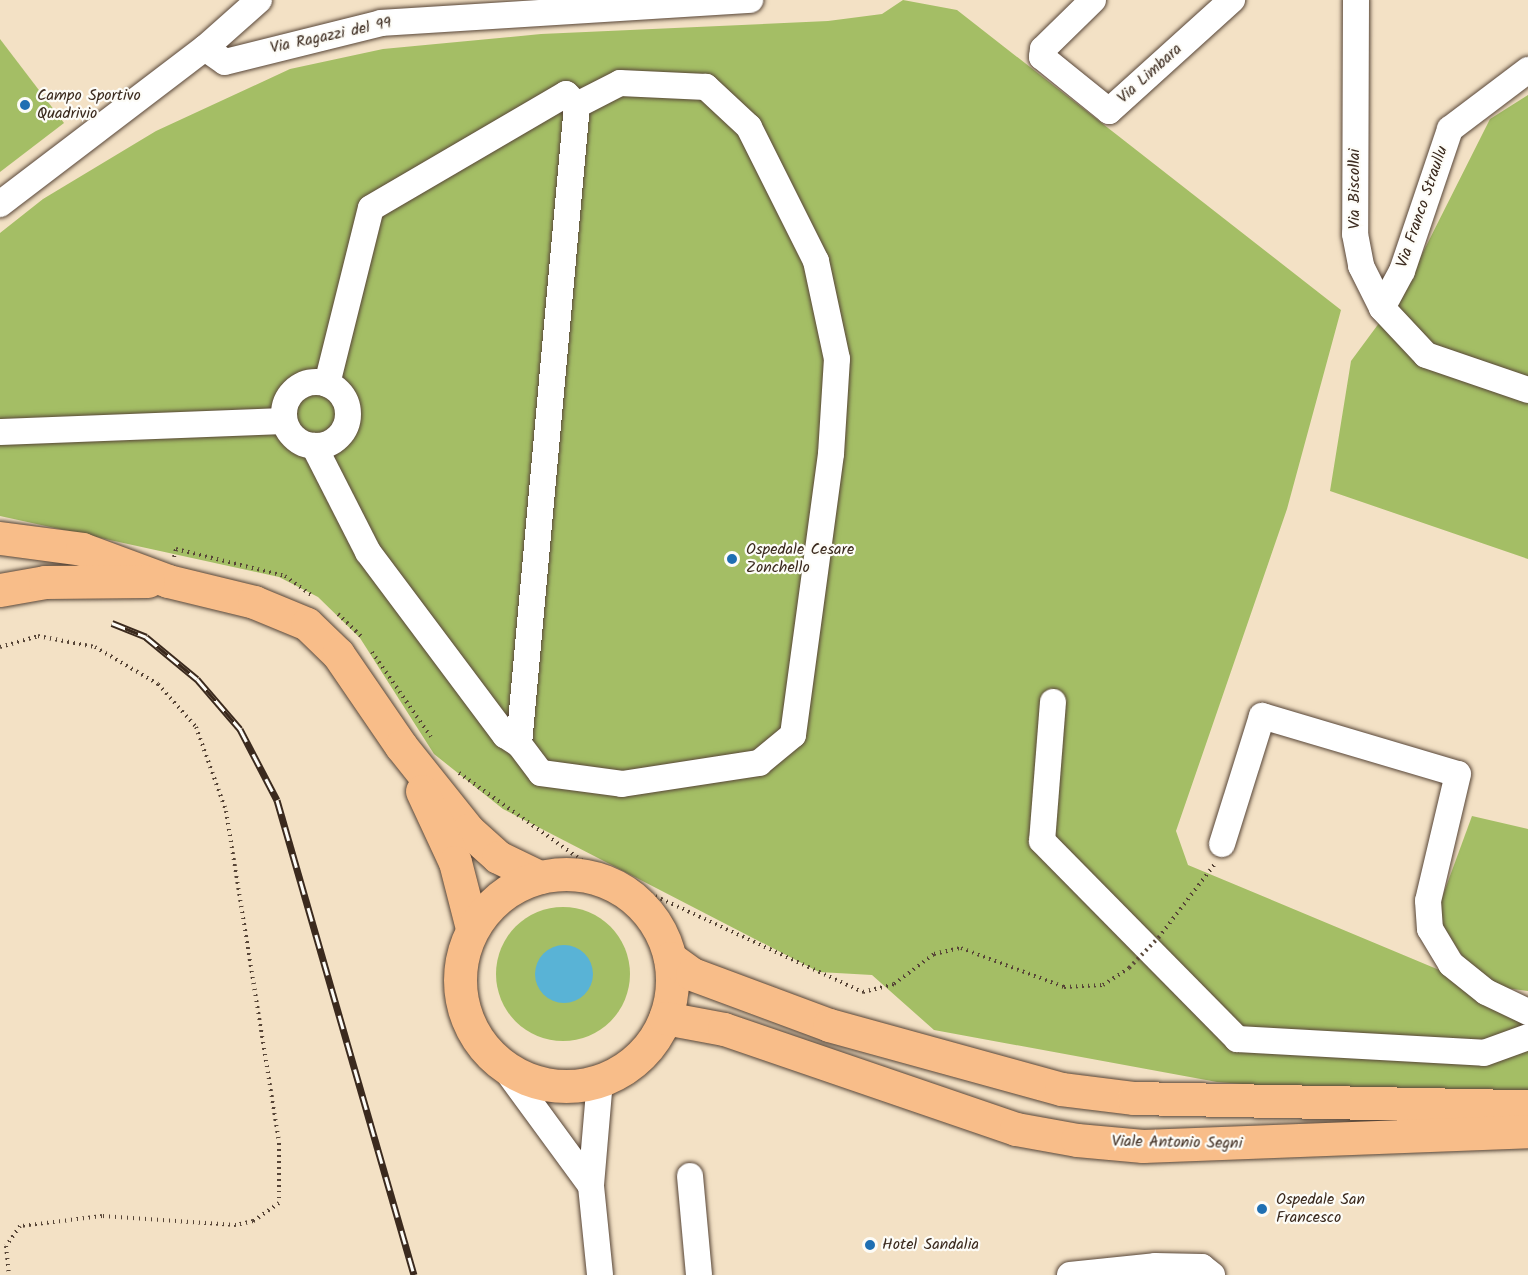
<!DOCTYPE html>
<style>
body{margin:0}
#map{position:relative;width:1528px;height:1275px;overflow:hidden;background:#f3e1c5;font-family:Kalam,sans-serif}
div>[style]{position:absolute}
.green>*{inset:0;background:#a4be65}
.round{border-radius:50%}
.water>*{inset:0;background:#59b3d6}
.path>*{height:4px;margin-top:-2px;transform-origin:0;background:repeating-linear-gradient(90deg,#574537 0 1.5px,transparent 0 6px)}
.roads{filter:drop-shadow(0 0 2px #574537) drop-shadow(0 0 2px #574537)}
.minor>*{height:26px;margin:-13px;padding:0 13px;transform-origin:13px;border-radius:13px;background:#fff}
.minor>.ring{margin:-13px;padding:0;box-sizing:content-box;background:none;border:26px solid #fff;border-radius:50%}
.major>*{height:33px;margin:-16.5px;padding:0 16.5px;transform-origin:16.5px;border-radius:16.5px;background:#f8bd89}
.major>.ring{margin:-16.5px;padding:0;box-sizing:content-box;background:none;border:33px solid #f8bd89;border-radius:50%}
.rail>*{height:7px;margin-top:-3.5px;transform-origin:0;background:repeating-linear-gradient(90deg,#fdfcf7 0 14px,#3b2a1e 0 28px);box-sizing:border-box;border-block:2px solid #3b2a1e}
.path-bridge>*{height:4px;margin-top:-2px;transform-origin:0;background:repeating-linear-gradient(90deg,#574537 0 1.5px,transparent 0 6px)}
.dots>*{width:16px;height:16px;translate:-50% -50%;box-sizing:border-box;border:3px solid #fdfcf7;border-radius:50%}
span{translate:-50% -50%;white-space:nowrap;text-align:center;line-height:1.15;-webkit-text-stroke:4.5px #fdfcf7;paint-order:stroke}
.street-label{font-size:16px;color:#3b2a1e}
.poi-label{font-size:16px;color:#3b2a1e}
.left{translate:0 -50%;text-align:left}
</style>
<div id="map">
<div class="green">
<div style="clip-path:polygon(903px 0,957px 10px,1341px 310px,1287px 509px,1176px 831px,1188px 865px,1528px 1007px,1528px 1095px,1449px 1100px,1217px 1082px,934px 1030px,872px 975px,819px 972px,503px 809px,434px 754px,360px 638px,318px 597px,279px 577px,0 516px,0 233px,43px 199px,156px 131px,290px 69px,383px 49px,541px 34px,828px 21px,882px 14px)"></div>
<div style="clip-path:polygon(0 39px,64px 123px,0 172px)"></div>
<div style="clip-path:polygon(1528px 95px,1528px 559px,1330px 491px,1351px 361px,1405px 288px,1490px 119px)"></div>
<div style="clip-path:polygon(1472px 816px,1528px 829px,1528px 991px,1480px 985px,1436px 914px)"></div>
<div class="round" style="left:496px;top:907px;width:134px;height:134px"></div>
</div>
<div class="water">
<div class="round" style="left:535px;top:945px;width:58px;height:58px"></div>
</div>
<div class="path">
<div style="left:174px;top:557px;width:8px;rotate:-76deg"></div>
<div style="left:176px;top:549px;width:112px;rotate:13.9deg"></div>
<div style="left:285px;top:576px;width:34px;rotate:36deg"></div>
<div style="left:338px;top:614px;width:35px;rotate:44deg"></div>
<div style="left:0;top:647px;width:40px;rotate:-16deg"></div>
<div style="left:38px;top:636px;width:58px;rotate:10.9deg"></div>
<div style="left:95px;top:647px;width:73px;rotate:30.4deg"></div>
<div style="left:158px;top:684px;width:57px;rotate:48.5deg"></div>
<div style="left:196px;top:727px;width:89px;rotate:70.3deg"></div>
<div style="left:226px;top:811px;width:336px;rotate:80.9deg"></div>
<div style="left:279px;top:1143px;width:60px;rotate:90deg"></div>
<div style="left:279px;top:1203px;width:32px;rotate:145deg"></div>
<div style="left:253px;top:1221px;width:17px;rotate:167deg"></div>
<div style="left:236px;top:1225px;width:134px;rotate:-176.2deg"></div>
<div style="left:102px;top:1216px;width:83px;rotate:173deg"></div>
<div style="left:20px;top:1226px;width:24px;rotate:125deg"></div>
<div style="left:6px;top:1246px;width:29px;rotate:84deg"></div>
<div style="left:372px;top:652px;width:103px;rotate:55.2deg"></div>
<div style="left:459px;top:773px;width:161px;rotate:35.4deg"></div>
<div style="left:590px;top:866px;width:301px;rotate:24.8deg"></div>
<div style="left:863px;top:992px;width:32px;rotate:-14deg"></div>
<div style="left:894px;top:984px;width:50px;rotate:-36.9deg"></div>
<div style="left:934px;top:954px;width:28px;rotate:-13deg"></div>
<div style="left:961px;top:948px;width:110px;rotate:20.7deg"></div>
<div style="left:1064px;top:987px;width:39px;rotate:-3deg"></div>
<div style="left:1103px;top:985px;width:31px;rotate:-33deg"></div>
<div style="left:1162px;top:933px;width:86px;rotate:-52.6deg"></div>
</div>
<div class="roads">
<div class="minor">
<div style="left:1093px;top:0;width:70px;rotate:135.6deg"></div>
<div style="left:1043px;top:49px;width:8px;rotate:97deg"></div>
<div style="left:1042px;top:57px;width:86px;rotate:38.9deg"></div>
<div style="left:1109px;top:111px;width:166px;rotate:-42.1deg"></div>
<div style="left:1356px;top:0;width:234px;rotate:90.2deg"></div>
<div style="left:1355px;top:234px;width:33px;rotate:79deg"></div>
<div style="left:1361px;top:266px;width:47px;rotate:63.4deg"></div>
<div style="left:1382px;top:308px;width:64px;rotate:46.9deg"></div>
<div style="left:1426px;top:355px;width:108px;rotate:18.9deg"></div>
<div style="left:205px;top:48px;width:24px;rotate:35deg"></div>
<div style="left:225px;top:62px;width:161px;rotate:-14deg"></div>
<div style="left:381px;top:23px;width:370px;rotate:-3.6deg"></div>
<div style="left:0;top:204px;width:258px;rotate:-37.3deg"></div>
<div style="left:205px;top:48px;width:72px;rotate:-41.6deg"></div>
<div style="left:1382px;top:308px;width:42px;rotate:-61.6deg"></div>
<div style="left:1402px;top:271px;width:150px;rotate:-71.3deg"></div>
<div style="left:1450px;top:129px;width:98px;rotate:-37.1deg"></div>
<div class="ring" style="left:284px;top:382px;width:38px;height:38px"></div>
<div style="left:327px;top:384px;width:181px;rotate:-76deg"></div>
<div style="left:371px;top:208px;width:226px;rotate:-30.3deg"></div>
<div style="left:566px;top:94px;width:16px;rotate:45deg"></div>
<div style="left:0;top:432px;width:284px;rotate:-2.2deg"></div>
<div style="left:314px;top:446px;width:119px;rotate:63deg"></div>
<div style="left:368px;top:552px;width:229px;rotate:53.2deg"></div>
<div style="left:505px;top:735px;width:17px;rotate:33deg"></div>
<div style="left:519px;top:744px;width:36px;rotate:53deg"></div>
<div style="left:541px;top:773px;width:82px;rotate:7.7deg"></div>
<div style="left:622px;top:784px;width:139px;rotate:-8.7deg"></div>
<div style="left:759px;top:763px;width:44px;rotate:-39.5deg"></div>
<div style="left:793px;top:735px;width:284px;rotate:-82.3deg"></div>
<div style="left:831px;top:454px;width:95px;rotate:-86.4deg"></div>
<div style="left:837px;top:359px;width:100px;rotate:-102.1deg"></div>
<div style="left:816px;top:261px;width:150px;rotate:-116.6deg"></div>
<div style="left:749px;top:127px;width:59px;rotate:-137.1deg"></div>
<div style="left:706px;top:87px;width:86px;rotate:-177.3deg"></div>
<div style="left:620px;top:83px;width:48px;rotate:152.9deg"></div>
<div style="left:1053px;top:702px;width:139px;rotate:94.5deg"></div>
<div style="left:1042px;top:841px;width:278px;rotate:45.4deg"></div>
<div style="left:1237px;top:1039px;width:247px;rotate:3.2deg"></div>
<div style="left:1484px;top:1053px;width:47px;rotate:-20deg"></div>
<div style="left:519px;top:744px;width:642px;rotate:-84.81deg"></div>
<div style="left:1222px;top:844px;width:134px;rotate:-72.6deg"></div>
<div style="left:1262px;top:716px;width:204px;rotate:16.5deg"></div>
<div style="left:1458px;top:774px;width:130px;rotate:103.3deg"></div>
<div style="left:1428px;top:901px;width:28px;rotate:86deg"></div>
<div style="left:1430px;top:929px;width:41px;rotate:59deg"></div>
<div style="left:1451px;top:964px;width:45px;rotate:38.7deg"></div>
<div style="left:1486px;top:992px;width:47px;rotate:25.5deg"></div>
<div style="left:504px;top:1067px;width:147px;rotate:53.8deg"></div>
<div style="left:600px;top:1080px;width:106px;rotate:94.9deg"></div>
<div style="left:591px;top:1186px;width:89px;rotate:84.2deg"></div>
<div style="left:690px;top:1176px;width:99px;rotate:84.8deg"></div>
<div style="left:1070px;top:1275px;width:85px;rotate:-6deg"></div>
<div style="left:1155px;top:1266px;width:47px;rotate:1.2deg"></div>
<div style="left:1202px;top:1267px;width:13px;rotate:39deg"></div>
</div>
<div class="major">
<div style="left:0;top:538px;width:83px;rotate:7.6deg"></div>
<div style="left:82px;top:549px;width:92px;rotate:20.4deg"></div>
<div style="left:168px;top:581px;width:89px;rotate:13.7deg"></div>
<div style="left:254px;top:602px;width:57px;rotate:22.5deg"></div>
<div style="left:307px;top:624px;width:43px;rotate:44.1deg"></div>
<div style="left:338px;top:654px;width:112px;rotate:55.6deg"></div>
<div style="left:401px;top:746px;width:107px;rotate:51.4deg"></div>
<div style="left:468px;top:830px;width:40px;rotate:42deg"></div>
<div style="left:498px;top:857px;width:46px;rotate:26deg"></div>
<div style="left:0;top:590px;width:46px;rotate:-10.1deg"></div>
<div style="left:45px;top:582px;width:103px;rotate:-0.6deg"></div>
<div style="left:422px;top:791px;width:78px;rotate:65.1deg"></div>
<div style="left:455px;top:862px;width:68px;rotate:75.6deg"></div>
<div class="ring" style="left:460px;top:874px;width:179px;height:179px"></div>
<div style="left:670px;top:958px;width:27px;rotate:36deg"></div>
<div style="left:692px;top:974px;width:146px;rotate:20.4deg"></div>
<div style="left:829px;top:1025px;width:241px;rotate:15.4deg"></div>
<div style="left:1061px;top:1089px;width:74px;rotate:7deg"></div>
<div style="left:1134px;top:1098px;width:394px;rotate:1.2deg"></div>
<div style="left:665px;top:1018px;width:60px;rotate:10.6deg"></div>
<div style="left:724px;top:1029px;width:309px;rotate:18.9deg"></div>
<div style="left:1016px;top:1129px;width:62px;rotate:10.2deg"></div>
<div style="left:1077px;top:1140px;width:66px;rotate:5.2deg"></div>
<div style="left:1143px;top:1146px;width:385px;rotate:-2.2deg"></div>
</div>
</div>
<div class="rail">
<div style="left:112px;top:623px;width:37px;rotate:22deg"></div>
<div style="left:146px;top:637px;width:66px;rotate:39.5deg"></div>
<div style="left:197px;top:679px;width:66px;rotate:49.3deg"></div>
<div style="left:240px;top:729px;width:80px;rotate:62.5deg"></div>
<div style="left:277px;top:800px;width:494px;rotate:73.9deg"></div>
</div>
<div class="path-bridge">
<div style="left:1129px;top:968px;width:45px;rotate:-45.9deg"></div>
</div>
<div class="dots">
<div style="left:25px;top:105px;background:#1f6fb2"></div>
<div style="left:732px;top:559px;background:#1f6fb2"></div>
<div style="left:1262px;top:1209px;background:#1f6fb2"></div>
<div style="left:870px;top:1245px;background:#1f6fb2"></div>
</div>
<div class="street-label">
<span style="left:331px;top:36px;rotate:-12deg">Via Ragazzi del 99</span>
<span style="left:1150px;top:74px;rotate:-42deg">Via Limbara</span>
<span style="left:1355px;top:189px;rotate:-90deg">Via Biscollai</span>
<span style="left:1423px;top:207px;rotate:-71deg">Via Franco Straullu</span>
<span style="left:1177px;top:1143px;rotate:1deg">Viale Antonio Segni</span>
</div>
<div class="poi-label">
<span class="left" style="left:37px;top:105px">Campo Sportivo<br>Quadrivio</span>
<span class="left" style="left:746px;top:559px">Ospedale Cesare<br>Zonchello</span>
<span class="left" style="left:1276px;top:1209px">Ospedale San<br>Francesco</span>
<span class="left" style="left:882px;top:1245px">Hotel Sandalia</span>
</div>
</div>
